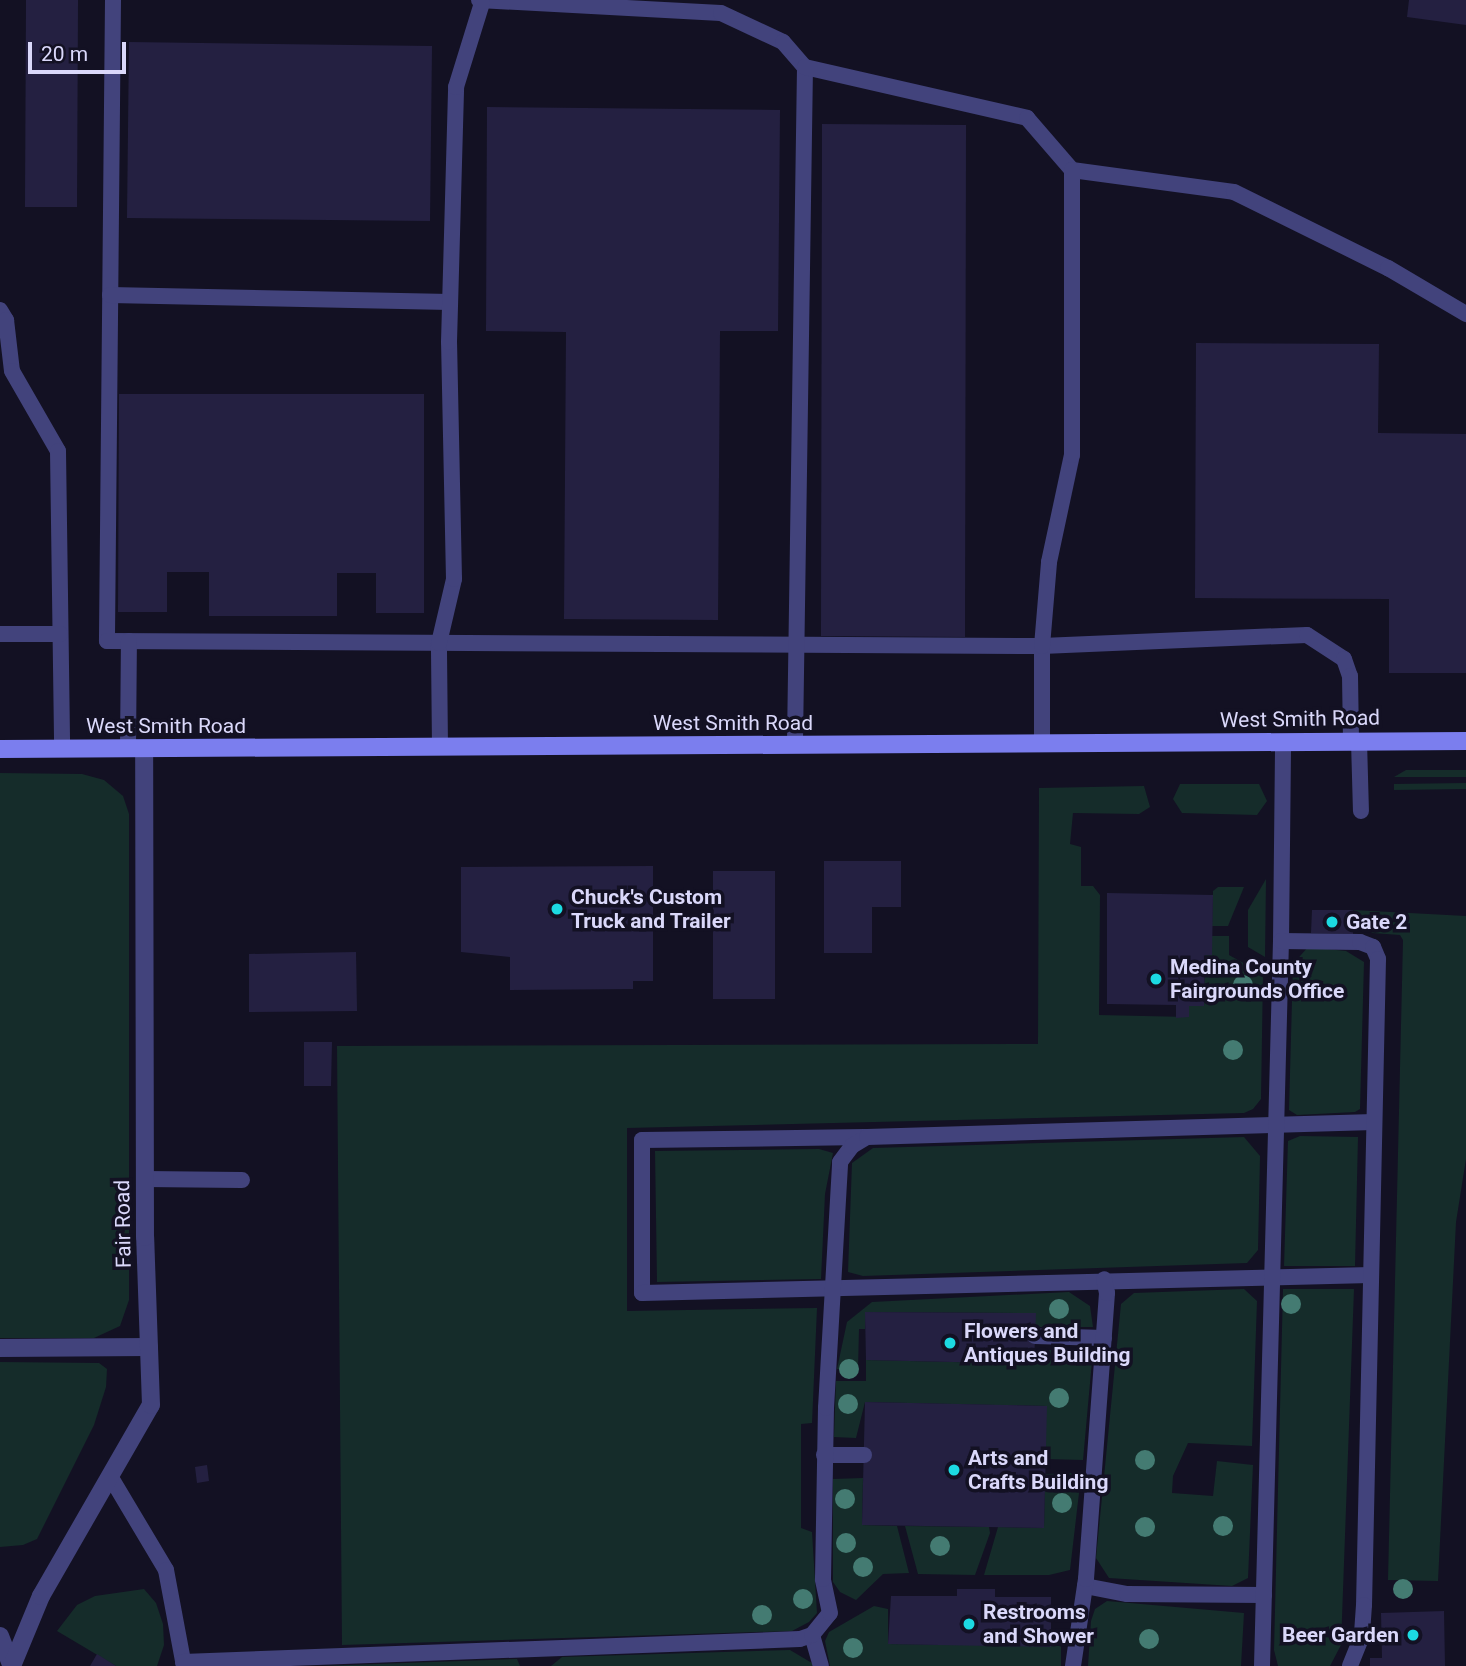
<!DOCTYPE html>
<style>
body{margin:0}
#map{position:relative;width:1466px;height:1666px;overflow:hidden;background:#131123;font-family:Roboto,sans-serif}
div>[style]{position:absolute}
.green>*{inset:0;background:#152c2a}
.building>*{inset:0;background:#242041}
.lane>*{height:16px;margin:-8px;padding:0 8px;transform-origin:8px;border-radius:8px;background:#42437c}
.street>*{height:18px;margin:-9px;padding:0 9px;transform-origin:9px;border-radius:9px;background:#42437c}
.secondary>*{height:18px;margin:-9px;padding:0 9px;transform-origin:9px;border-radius:9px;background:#7b7eee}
.trees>*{width:20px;height:20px;margin:-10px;border-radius:50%;background:#447b72}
.dots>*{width:19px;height:19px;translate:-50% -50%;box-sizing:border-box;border:4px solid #131123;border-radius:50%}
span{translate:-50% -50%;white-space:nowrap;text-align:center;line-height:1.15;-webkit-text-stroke:7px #131123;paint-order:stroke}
.street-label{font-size:21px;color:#dad8fa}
.poi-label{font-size:21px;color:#dad8fa;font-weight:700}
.left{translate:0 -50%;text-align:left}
.right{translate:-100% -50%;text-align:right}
.scale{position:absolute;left:28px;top:42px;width:98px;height:32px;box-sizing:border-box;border:4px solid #dad8fa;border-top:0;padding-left:9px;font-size:21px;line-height:24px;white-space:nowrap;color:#dad8fa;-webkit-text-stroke:5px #131123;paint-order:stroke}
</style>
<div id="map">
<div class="green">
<div style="clip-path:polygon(1406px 770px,1466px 770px,1466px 777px,1394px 777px)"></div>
<div style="clip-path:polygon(0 773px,82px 774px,104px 780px,123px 796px,129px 814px,129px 1300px,120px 1326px,94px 1338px,0 1338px)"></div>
<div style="clip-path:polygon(1466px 783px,1466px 789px,1394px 790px,1394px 784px)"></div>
<div style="clip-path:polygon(1180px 784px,1259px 784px,1267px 801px,1257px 815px,1182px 813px,1173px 799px)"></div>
<div style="clip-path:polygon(1144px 786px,1150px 807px,1139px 814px,1073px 813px,1070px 844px,1081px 847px,1081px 886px,1093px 886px,1100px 895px,1099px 1015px,1188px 1017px,1189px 1006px,1204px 1006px,1205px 955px,1212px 954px,1212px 936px,1229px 936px,1229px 955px,1263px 974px,1261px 1099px,1253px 1109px,1244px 1113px,627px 1128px,627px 1311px,817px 1308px,812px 1423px,801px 1424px,801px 1528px,812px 1532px,817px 1613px,809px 1622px,792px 1631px,342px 1645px,337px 1046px,1038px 1044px,1039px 788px)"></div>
<div style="clip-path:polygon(1266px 879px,1265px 957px,1248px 947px,1248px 910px)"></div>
<div style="clip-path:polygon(1218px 887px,1244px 887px,1228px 926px,1212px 926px,1213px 891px)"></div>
<div style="clip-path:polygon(1353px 910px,1466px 916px,1466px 1159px,1456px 1222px,1438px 1581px,1388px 1580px,1403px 940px,1400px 935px,1372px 933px)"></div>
<div style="clip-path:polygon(1308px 947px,1346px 951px,1364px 962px,1360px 1109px,1355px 1112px,1297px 1115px,1289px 1110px,1293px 964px)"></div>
<div style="clip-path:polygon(1300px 1136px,1358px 1137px,1355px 1266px,1284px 1266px,1288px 1141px)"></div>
<div style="clip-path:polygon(1244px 1137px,1260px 1156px,1258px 1250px,1247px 1263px,863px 1276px,848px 1272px,852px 1163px,873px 1148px)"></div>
<div style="clip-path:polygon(819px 1149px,833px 1153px,825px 1194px,821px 1279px,657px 1282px,655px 1151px)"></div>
<div style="clip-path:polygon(1244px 1289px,1257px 1301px,1252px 1446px,1188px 1443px,1173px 1476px,1172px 1493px,1213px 1496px,1217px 1461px,1253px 1465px,1248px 1578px,1232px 1586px,1109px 1578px,1096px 1558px,1121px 1304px,1134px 1293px)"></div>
<div style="clip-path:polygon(1283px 1289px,1354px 1289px,1341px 1645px,1330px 1666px,1278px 1666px,1274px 1650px)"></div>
<div style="clip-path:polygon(1069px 1292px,1090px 1306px,1093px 1327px,1035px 1327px,1035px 1313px,866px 1312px,865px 1329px,859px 1329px,858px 1369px,837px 1369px,847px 1322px,872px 1302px)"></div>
<div style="clip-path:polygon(1035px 1350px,1093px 1350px,1083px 1460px,1046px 1459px,1046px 1406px,865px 1402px,856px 1438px,834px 1437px,836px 1381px,866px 1381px,866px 1360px,1034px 1364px)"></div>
<div style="clip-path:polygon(0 1362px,99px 1363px,107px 1369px,106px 1387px,94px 1425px,37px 1539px,23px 1545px,0 1547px)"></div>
<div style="clip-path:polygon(1076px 1473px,1081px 1476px,1070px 1570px,1049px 1575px,984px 1575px,998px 1527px,1044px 1528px,1045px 1474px)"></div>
<div style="clip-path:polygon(863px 1478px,862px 1525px,897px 1526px,909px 1573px,883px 1574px,856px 1600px,840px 1592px,833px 1582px,833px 1479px)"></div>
<div style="clip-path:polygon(905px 1526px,989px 1527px,990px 1533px,975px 1575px,918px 1574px)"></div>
<div style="clip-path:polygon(144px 1589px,156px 1603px,163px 1624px,164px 1645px,157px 1666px,116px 1666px,57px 1631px,77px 1605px,95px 1596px)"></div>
<div style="clip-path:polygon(1107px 1601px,1244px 1613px,1241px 1666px,1088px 1666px,1091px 1621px,1095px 1609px)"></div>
<div style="clip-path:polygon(874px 1606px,888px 1609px,888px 1644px,1061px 1646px,1061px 1666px,830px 1666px,825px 1641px,829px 1632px)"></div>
<div style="clip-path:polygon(790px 1650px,817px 1666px,551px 1666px,562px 1657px)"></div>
<div style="clip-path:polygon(517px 1659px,520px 1666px,322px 1666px,377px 1664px)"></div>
</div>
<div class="building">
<div style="clip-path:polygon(26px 0,78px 0,77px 207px,25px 207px)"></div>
<div style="clip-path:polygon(1409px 0,1466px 0,1466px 25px,1407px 17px)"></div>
<div style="clip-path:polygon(129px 42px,432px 46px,430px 221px,127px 218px)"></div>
<div style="clip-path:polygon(487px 107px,780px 110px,778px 331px,720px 331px,718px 620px,564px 619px,566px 332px,486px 331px)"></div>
<div style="clip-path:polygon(822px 124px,966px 125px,965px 637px,821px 636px)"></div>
<div style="clip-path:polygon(1196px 343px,1379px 344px,1378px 433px,1466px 434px,1466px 673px,1389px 673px,1389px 599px,1195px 598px)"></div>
<div style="clip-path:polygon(119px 394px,424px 394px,424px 613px,376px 613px,376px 573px,337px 573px,337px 616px,209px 616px,209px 572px,167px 572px,167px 612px,118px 612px)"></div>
<div style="clip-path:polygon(824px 861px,901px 861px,901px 907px,872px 907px,872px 953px,824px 953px)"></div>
<div style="clip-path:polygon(653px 866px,653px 981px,633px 981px,633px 989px,510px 990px,510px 957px,461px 952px,461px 867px)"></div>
<div style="clip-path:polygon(713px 871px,775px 871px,775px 999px,713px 999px)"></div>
<div style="clip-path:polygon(1107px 893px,1213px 895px,1212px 955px,1205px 955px,1204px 1006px,1189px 1006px,1189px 1017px,1176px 1018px,1176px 1005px,1107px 1004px)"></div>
<div style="clip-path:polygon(1312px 910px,1353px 910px,1353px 934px,1311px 933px)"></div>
<div style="clip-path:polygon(356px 952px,357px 1011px,249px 1012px,249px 954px)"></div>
<div style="clip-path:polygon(304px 1042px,332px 1042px,331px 1086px,304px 1086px)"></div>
<div style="clip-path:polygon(865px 1312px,1036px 1313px,1034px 1364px,866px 1360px)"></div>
<div style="clip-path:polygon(865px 1402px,1047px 1406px,1044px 1528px,862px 1525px)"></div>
<div style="clip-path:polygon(207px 1465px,209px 1481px,197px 1483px,195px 1467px)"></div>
<div style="clip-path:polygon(957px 1589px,995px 1589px,995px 1597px,1051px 1597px,1051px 1647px,888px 1644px,891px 1596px,957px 1596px)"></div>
<div style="clip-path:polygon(1444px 1611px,1445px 1666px,1370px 1666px,1370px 1658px,1382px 1658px,1381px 1613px)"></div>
<div style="clip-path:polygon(97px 1654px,116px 1666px,90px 1666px)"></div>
</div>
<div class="lane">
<div style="left:113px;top:0;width:641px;rotate:90.54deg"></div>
<div style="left:107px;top:641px;width:935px;rotate:0.31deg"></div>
<div style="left:1042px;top:646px;width:265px;rotate:-2.4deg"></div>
<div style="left:1307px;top:635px;width:44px;rotate:33deg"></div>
<div style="left:1344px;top:659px;width:18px;rotate:71deg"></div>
<div style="left:1350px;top:676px;width:65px;rotate:89.1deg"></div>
<div style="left:479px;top:0;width:242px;rotate:3.1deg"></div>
<div style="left:721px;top:13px;width:68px;rotate:25.1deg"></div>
<div style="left:783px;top:42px;width:33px;rotate:49deg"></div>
<div style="left:805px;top:67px;width:678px;rotate:90.85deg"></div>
<div style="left:805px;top:67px;width:228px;rotate:12.9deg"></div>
<div style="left:1027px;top:118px;width:69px;rotate:49.1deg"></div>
<div style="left:1072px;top:170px;width:163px;rotate:7.7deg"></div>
<div style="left:1234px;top:192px;width:172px;rotate:26.3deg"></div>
<div style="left:1388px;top:268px;width:91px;rotate:30.5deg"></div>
<div style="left:110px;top:295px;width:340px;rotate:1.2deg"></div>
<div style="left:0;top:310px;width:12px;rotate:59deg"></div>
<div style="left:6px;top:320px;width:51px;rotate:83.3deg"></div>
<div style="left:12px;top:371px;width:92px;rotate:60.1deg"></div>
<div style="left:58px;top:451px;width:298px;rotate:89.2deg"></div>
<div style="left:0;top:634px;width:60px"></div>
<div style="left:1359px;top:741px;width:70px;rotate:88.4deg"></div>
<div style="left:1042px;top:744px;width:98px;rotate:-90deg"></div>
<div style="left:1042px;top:646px;width:84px;rotate:-85.2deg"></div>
<div style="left:1049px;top:562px;width:109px;rotate:-77.9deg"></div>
<div style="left:1072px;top:455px;width:285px;rotate:-90deg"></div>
<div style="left:440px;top:747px;width:104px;rotate:-90.6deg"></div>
<div style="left:439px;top:643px;width:66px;rotate:-76.8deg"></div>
<div style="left:454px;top:579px;width:237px;rotate:-91.2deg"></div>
<div style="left:449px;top:342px;width:255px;rotate:-88.4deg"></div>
<div style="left:456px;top:87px;width:88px;rotate:-72.8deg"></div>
<div style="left:128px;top:748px;width:107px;rotate:-89.5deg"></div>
<div style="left:1281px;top:941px;width:199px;rotate:-89.4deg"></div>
<div style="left:865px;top:1137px;width:223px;rotate:179.2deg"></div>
<div style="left:642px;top:1140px;width:153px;rotate:90deg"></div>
<div style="left:642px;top:1293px;width:729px;rotate:-1.41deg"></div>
<div style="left:145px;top:1179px;width:97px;rotate:0.6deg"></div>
<div style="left:1035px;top:1336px;width:69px;rotate:1.7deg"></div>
<div style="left:824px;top:1455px;width:40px"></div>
<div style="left:110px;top:1476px;width:109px;rotate:59.2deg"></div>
<div style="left:166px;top:1570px;width:98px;rotate:79.4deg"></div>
<div style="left:1085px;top:1586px;width:43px;rotate:10.8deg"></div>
<div style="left:1127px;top:1594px;width:137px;rotate:0.4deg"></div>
<div style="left:812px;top:1635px;width:32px;rotate:74deg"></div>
<div style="left:183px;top:1662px;width:617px;rotate:-2.13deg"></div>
<div style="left:800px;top:1639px;width:13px;rotate:-18deg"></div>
<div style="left:812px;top:1635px;width:28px;rotate:-51deg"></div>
<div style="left:830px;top:1613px;width:35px;rotate:-102deg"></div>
<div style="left:823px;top:1579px;width:171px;rotate:-89deg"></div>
<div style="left:826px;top:1408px;width:246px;rotate:-86.7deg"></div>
<div style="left:840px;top:1162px;width:20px;rotate:-53deg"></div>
<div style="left:852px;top:1146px;width:17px;rotate:-31deg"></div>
<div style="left:867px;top:1137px;width:507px;rotate:-1.69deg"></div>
<div style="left:1073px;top:1666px;width:88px;rotate:-81.5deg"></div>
<div style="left:1086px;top:1579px;width:287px;rotate:-85.8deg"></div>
<div style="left:1107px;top:1293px;width:14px;rotate:-102deg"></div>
<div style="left:1262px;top:1666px;width:725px;rotate:-88.5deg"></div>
<div style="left:1281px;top:941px;width:79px;rotate:0.7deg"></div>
<div style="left:1360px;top:942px;width:14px;rotate:21deg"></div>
<div style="left:1373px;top:947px;width:13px;rotate:67deg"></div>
<div style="left:1378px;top:959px;width:646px;rotate:91.24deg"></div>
<div style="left:1364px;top:1605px;width:31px;rotate:94deg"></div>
<div style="left:1362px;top:1636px;width:32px;rotate:112deg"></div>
</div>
<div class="street">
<div style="left:0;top:1348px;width:149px;rotate:-0.4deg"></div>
<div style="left:0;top:1636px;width:28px;rotate:69deg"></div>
<div style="left:12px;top:1666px;width:76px;rotate:-67.5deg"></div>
<div style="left:41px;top:1596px;width:220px;rotate:-60.1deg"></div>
<div style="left:151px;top:1405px;width:168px;rotate:-92deg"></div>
<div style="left:145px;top:1237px;width:488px;rotate:-90.1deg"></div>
</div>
<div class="secondary">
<div style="left:0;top:749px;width:1466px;rotate:-0.31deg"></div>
</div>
<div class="trees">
<div style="left:1243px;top:985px"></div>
<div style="left:1233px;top:1050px"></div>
<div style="left:1291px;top:1304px"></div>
<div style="left:1059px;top:1309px"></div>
<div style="left:849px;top:1369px"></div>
<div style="left:1059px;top:1398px"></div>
<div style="left:848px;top:1404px"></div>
<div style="left:1145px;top:1460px"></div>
<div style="left:845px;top:1499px"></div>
<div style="left:1062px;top:1503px"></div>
<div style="left:1223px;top:1526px"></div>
<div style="left:1145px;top:1527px"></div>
<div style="left:846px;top:1543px"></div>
<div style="left:940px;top:1546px"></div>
<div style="left:863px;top:1567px"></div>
<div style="left:1403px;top:1589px"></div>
<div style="left:803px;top:1599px"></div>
<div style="left:762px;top:1615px"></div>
<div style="left:1149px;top:1639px"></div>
<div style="left:853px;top:1648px"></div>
</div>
<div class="dots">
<div style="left:557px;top:909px;background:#1cdae2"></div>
<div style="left:1332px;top:922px;background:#1cdae2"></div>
<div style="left:1156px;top:979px;background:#1cdae2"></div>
<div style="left:950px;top:1343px;background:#1cdae2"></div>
<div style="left:954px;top:1470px;background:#1cdae2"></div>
<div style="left:969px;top:1624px;background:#1cdae2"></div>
<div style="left:1413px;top:1635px;background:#1cdae2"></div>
</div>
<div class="street-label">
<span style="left:1300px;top:719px;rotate:-1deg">West Smith Road</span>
<span style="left:733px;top:723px">West Smith Road</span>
<span style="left:166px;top:726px">West Smith Road</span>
<span style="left:123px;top:1224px;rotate:-91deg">Fair Road</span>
</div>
<div class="poi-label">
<span class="left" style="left:571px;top:909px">Chuck's Custom<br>Truck and Trailer</span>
<span class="left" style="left:1346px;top:922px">Gate 2</span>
<span class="left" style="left:1170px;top:979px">Medina County<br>Fairgrounds Office</span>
<span class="left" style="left:964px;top:1343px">Flowers and<br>Antiques Building</span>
<span class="left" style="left:968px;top:1470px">Arts and<br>Crafts Building</span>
<span class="left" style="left:983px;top:1624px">Restrooms<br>and Shower</span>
<span class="right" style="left:1399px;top:1635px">Beer Garden</span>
</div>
<div class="scale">20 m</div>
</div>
